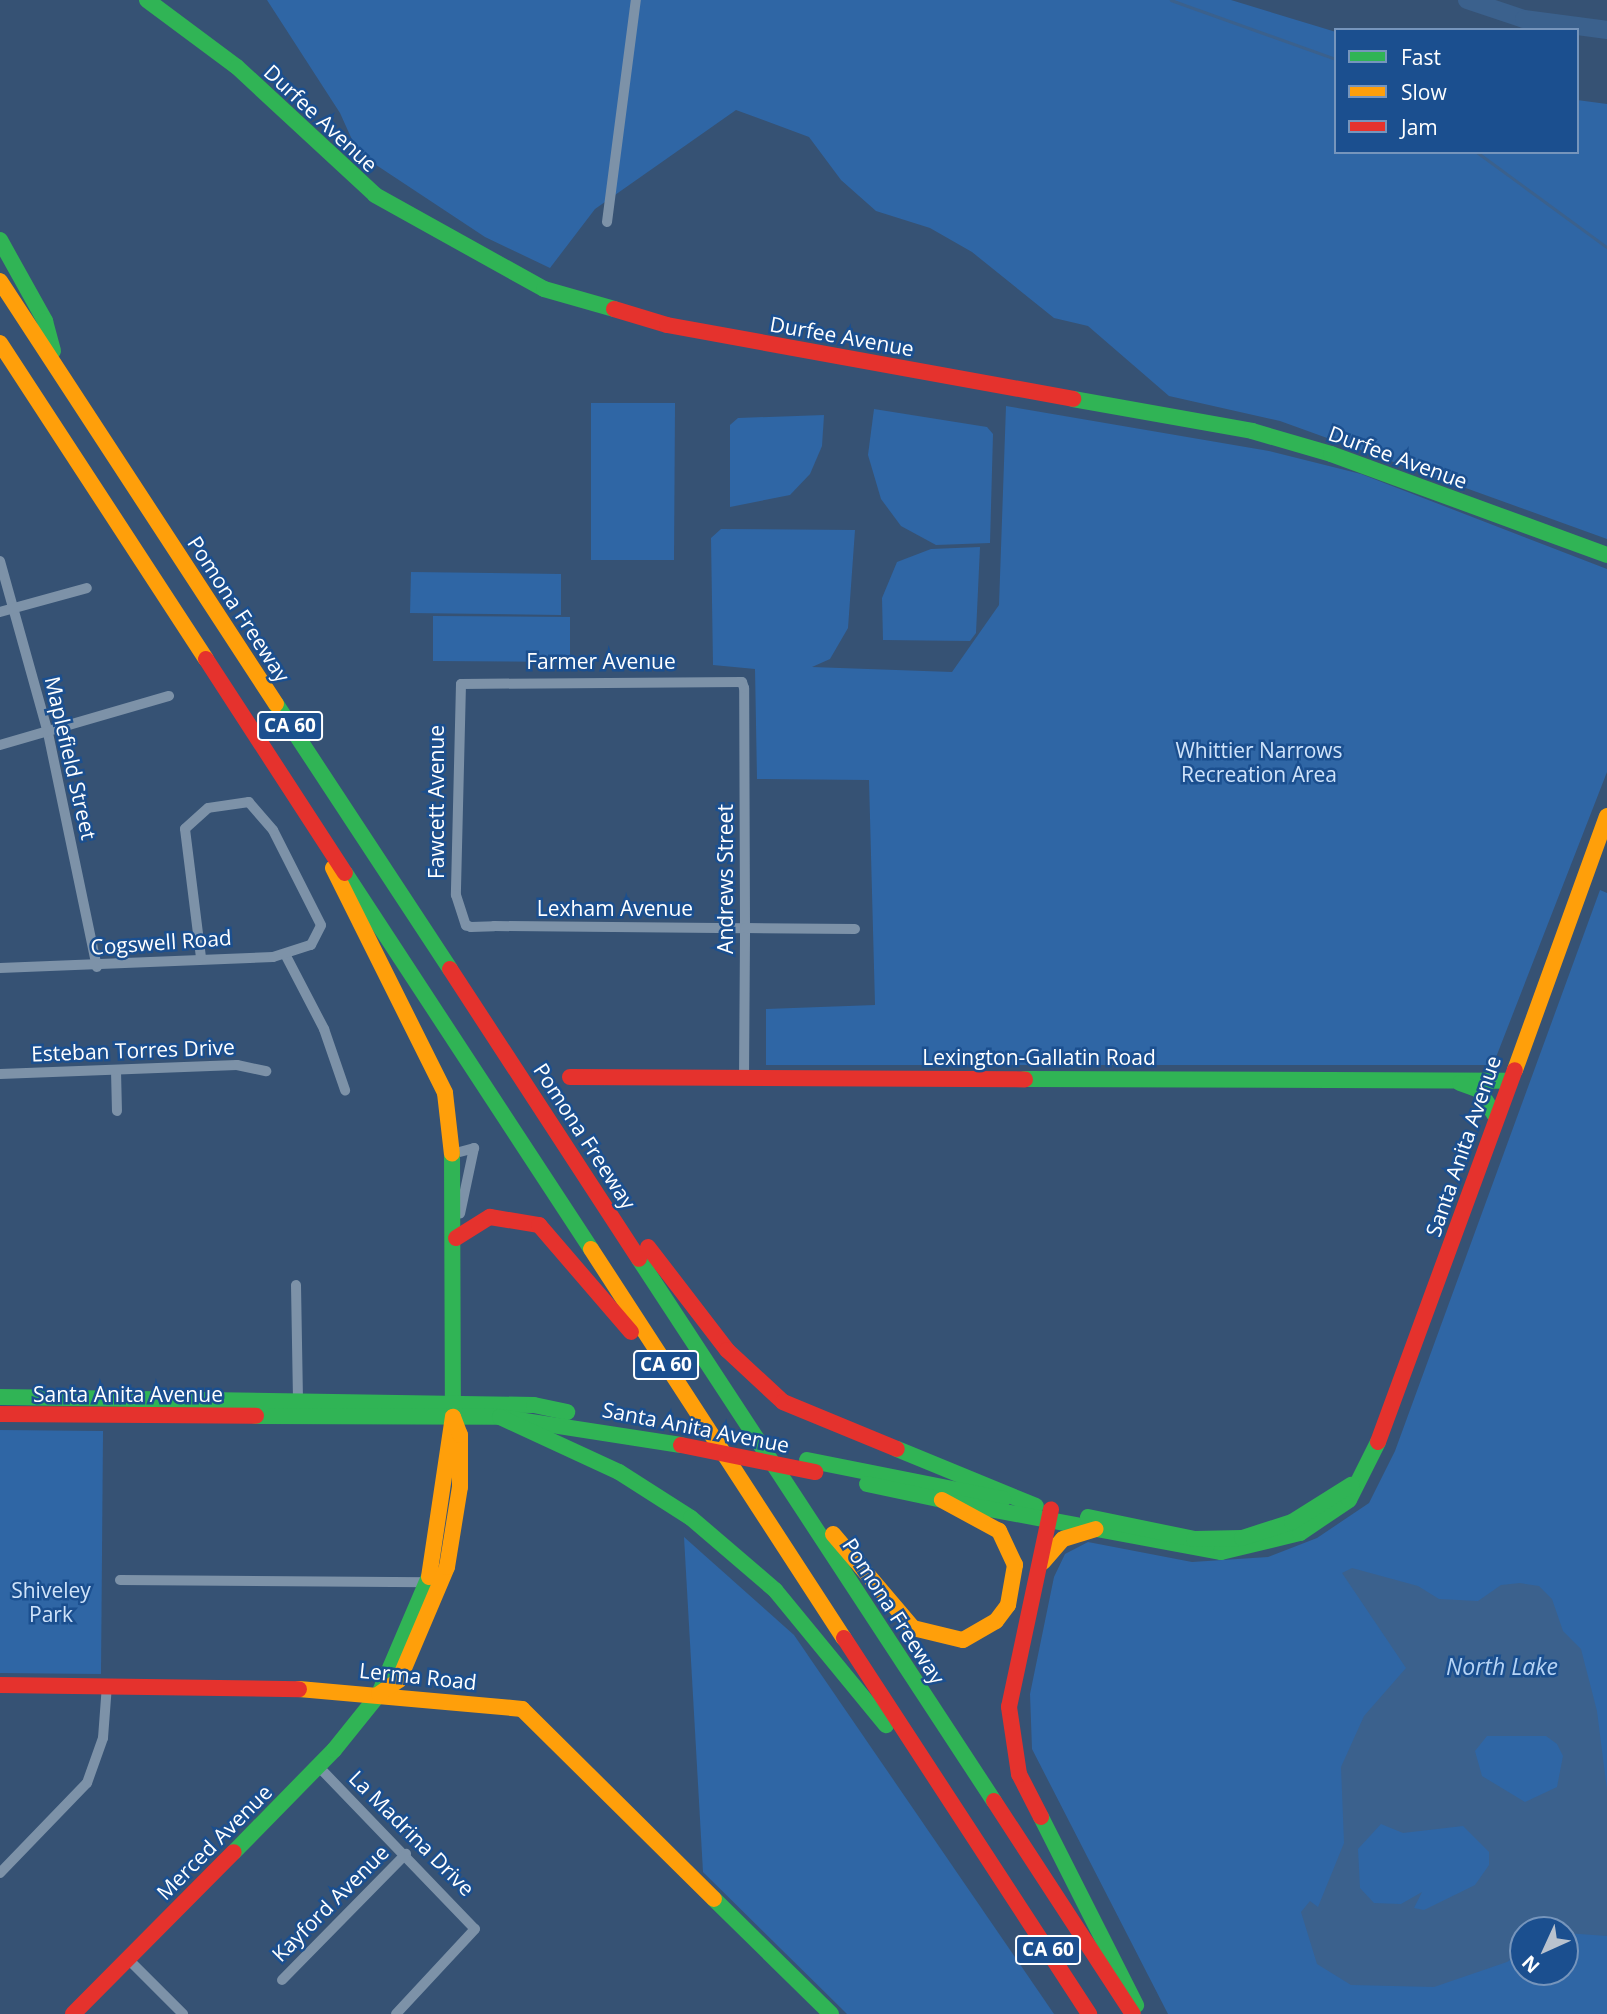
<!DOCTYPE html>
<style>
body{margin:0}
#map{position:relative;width:1607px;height:2014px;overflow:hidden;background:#365274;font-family:"Open Sans",sans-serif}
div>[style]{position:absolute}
.green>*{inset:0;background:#2f66a5}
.water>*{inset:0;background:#3b618d}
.stream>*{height:2.5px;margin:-1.25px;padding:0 1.25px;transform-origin:1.25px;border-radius:1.25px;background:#3b618d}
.river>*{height:18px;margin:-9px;padding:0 9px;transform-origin:9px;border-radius:9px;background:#3b618d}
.street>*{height:10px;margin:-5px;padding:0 5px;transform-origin:5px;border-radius:5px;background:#7d92a8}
.fast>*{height:16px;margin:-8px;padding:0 8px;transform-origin:8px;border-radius:8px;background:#30b455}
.slow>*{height:16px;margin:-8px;padding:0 8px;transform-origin:8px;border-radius:8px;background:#ff9f0a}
.jam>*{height:16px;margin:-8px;padding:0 8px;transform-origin:8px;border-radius:8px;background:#e5322d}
.jam-bridge>*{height:16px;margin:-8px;padding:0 8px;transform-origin:8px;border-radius:8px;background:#e5322d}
span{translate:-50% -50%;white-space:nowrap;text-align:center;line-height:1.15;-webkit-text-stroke:5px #1b4f8f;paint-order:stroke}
.shield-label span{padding:2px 5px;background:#1b4f8f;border:2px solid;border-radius:5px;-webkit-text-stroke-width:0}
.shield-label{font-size:19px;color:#fff;font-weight:700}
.street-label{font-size:21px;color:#fff}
.park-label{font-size:21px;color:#cfe3fa}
.water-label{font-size:23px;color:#b5d3f5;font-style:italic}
.legend{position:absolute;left:1334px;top:28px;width:245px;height:126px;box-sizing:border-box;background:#1b4f8f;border:2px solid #7695bc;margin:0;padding:9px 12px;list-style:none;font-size:21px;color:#fff}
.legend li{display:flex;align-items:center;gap:14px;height:35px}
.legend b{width:35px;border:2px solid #7695bc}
.north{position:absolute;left:1509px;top:1916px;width:70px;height:70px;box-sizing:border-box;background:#1b4f8f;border:2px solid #7695bc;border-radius:50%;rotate:225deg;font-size:19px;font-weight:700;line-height:28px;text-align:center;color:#fff}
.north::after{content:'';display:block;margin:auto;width:24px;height:32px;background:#b9c2ce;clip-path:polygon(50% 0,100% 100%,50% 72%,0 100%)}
</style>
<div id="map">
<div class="green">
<div style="clip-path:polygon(267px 0,1231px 0,1336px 32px,1336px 152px,1577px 152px,1577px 100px,1607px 104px,1607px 539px,1280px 421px,1169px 396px,1088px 326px,1054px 318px,972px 252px,930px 228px,876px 211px,841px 180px,809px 137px,736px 110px,595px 209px,550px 268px,485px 237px,358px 153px,340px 113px)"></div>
<div style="clip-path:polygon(591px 403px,675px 403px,674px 560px,591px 560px)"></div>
<div style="clip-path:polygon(1006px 406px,1269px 451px,1361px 474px,1607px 569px,1607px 772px,1493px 1065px,766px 1065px,766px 1009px,875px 1005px,869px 780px,757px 779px,755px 669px,713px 665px,711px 538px,721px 529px,855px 530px,848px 628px,830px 659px,812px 667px,952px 672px,999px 605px)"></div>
<div style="clip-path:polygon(874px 409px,987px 427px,993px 434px,990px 543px,936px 545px,901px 526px,881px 499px,868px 455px)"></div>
<div style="clip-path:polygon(824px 415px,822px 446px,810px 474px,790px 495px,730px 507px,730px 425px,738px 418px)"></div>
<div style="clip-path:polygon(980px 547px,976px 633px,970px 641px,883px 640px,882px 598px,897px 562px,931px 549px)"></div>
<div style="clip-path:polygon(411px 572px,561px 574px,561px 615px,410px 613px)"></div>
<div style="clip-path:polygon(433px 616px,570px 617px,570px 662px,433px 661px)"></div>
<div style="clip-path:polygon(evenodd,1600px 890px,1607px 893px,1607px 2014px,1168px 2014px,1032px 1749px,1030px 1694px,1054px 1577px,1065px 1554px,1088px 1542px,1192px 1562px,1268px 1557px,1317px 1538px,1369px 1503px,1395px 1451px,1600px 890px,1523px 1930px,1565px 1930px,1565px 1972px,1523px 1972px,1523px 1930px)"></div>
<div style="clip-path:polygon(0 1430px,103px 1431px,101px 1674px,0 1673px)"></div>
<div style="clip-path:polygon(684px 1537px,794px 1635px,1054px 2014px,847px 2014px,703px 1872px)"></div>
</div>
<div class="water">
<div style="clip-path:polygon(evenodd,1352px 1568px,1418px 1586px,1439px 1599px,1478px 1601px,1501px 1585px,1520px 1583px,1539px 1586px,1552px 1599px,1563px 1631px,1581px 1649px,1597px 1711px,1607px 1790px,1607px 1936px,1523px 1930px,1523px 1951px,1507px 1962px,1434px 1987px,1351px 1985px,1317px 1964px,1301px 1912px,1310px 1901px,1318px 1907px,1344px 1843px,1341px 1767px,1364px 1716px,1406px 1668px,1342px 1573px,1352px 1568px,1487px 1736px,1546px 1736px,1557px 1744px,1563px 1756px,1557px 1787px,1525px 1802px,1482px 1776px,1475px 1751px,1487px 1736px,1352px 1568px,1381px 1824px,1403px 1833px,1463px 1826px,1489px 1852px,1489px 1865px,1475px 1885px,1424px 1910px,1414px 1908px,1422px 1892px,1401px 1904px,1374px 1903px,1360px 1888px,1358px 1849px,1381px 1824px)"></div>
</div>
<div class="stream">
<div style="left:1171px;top:0;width:175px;rotate:19.7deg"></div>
<div style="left:1477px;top:152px;width:161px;rotate:36.2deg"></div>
</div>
<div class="river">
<div style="left:1467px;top:0;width:60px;rotate:18.4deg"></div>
<div style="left:1524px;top:19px;width:84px;rotate:7.5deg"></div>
</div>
<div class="street">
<div style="left:607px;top:222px;width:224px;rotate:-82.6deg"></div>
<div style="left:0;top:561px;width:179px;rotate:74.4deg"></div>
<div style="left:48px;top:733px;width:239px;rotate:78.2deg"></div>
<div style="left:0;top:612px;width:90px;rotate:-15.4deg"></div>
<div style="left:0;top:745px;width:176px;rotate:-16.2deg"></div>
<div style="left:285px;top:954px;width:85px;rotate:62.5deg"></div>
<div style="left:324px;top:1029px;width:65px;rotate:71deg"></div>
<div style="left:0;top:968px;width:273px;rotate:-2.3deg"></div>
<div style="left:273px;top:957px;width:40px;rotate:-18deg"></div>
<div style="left:311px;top:945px;width:22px;rotate:-63deg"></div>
<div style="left:321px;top:925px;width:106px;rotate:-116.8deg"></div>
<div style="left:273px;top:830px;width:37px;rotate:-131deg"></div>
<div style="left:249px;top:802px;width:41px;rotate:171.7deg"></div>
<div style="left:208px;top:808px;width:31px;rotate:138deg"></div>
<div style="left:185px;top:829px;width:129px;rotate:82.9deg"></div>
<div style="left:116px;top:1071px;width:40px;rotate:88.6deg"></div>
<div style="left:0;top:1074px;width:237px;rotate:-2.2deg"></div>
<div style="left:237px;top:1065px;width:30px;rotate:12deg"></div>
<div style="left:744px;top:1078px;width:150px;rotate:-89.6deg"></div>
<div style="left:745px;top:928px;width:240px;rotate:-90.2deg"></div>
<div style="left:744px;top:688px;width:6px;rotate:-108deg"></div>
<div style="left:742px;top:682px;width:281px;rotate:179.6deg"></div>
<div style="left:461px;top:684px;width:211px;rotate:91.4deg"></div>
<div style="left:456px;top:895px;width:32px;rotate:72deg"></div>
<div style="left:466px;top:925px;width:5px;rotate:22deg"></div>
<div style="left:471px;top:927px;width:23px;rotate:-2deg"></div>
<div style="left:494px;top:926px;width:251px;rotate:0.5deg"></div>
<div style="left:745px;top:928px;width:110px;rotate:0.5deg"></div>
<div style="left:452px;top:1154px;width:23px;rotate:-15deg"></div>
<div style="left:474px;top:1148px;width:67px;rotate:102deg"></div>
<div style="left:296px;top:1285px;width:116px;rotate:89deg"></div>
<div style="left:120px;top:1580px;width:308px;rotate:0.4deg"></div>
<div style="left:318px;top:1766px;width:226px;rotate:46.1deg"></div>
<div style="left:475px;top:1929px;width:116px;rotate:132.9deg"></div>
<div style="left:0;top:1873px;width:125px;rotate:-46deg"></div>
<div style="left:87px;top:1783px;width:48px;rotate:-70.4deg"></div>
<div style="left:103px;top:1738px;width:53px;rotate:-85.7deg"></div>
<div style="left:128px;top:1959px;width:78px;rotate:45deg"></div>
<div style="left:282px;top:1980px;width:177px;rotate:-45.5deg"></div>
</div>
<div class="fast">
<div style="left:147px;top:0;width:112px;rotate:36.7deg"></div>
<div style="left:237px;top:67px;width:188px;rotate:42.8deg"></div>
<div style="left:375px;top:195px;width:193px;rotate:29.1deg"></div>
<div style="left:544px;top:289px;width:73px;rotate:15.9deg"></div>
<div style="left:0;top:240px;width:93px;rotate:60.9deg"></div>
<div style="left:45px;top:321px;width:31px;rotate:75deg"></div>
<div style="left:1073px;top:399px;width:182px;rotate:10.1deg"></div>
<div style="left:1252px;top:431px;width:82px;rotate:16.2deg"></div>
<div style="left:1331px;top:454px;width:294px;rotate:20.1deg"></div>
<div style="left:276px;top:704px;width:317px;rotate:56.7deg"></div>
<div style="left:345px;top:873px;width:449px;rotate:56.8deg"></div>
<div style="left:1025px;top:1079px;width:483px;rotate:0.2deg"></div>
<div style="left:1460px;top:1083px;width:20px;rotate:20deg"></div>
<div style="left:1479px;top:1090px;width:31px;rotate:58deg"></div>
<div style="left:452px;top:1154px;width:260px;rotate:89.8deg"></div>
<div style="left:639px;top:1259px;width:648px;rotate:56.78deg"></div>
<div style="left:0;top:1397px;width:534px;rotate:0.86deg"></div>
<div style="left:534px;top:1405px;width:34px;rotate:12deg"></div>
<div style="left:256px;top:1416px;width:244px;rotate:0.2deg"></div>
<div style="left:500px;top:1417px;width:183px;rotate:8.8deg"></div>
<div style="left:500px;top:1417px;width:131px;rotate:24.8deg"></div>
<div style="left:619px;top:1472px;width:85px;rotate:32.6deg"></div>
<div style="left:691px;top:1518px;width:111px;rotate:40.6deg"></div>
<div style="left:775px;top:1590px;width:175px;rotate:50.6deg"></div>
<div style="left:897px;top:1449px;width:150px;rotate:22.3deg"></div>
<div style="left:807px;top:1460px;width:200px;rotate:11.3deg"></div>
<div style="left:867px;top:1484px;width:77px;rotate:12deg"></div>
<div style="left:957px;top:1503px;width:269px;rotate:10.5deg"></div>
<div style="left:1221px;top:1552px;width:81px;rotate:-13.5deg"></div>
<div style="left:1300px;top:1533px;width:59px;rotate:-34deg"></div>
<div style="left:1349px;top:1500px;width:65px;rotate:-63.4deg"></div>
<div style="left:1088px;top:1517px;width:108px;rotate:11.7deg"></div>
<div style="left:1194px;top:1539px;width:48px;rotate:-1.2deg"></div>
<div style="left:1242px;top:1538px;width:52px;rotate:-17.7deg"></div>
<div style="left:1292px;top:1522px;width:70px;rotate:-32.1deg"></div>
<div style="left:1041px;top:1817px;width:211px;rotate:63.2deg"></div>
<div style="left:234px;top:1852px;width:143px;rotate:-45.6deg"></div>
<div style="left:334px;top:1750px;width:72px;rotate:-51.2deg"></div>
<div style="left:379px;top:1694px;width:127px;rotate:-66.9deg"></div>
<div style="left:714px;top:1899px;width:164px;rotate:44.5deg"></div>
</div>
<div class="slow">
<div style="left:0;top:281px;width:505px;rotate:56.88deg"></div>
<div style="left:0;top:343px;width:377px;rotate:56.9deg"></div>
<div style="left:333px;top:868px;width:251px;rotate:63.5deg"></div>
<div style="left:445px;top:1093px;width:61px;rotate:83.5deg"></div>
<div style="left:1515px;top:1070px;width:270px;rotate:-70.1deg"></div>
<div style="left:591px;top:1249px;width:464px;rotate:57deg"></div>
<div style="left:833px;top:1534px;width:123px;rotate:49.6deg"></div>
<div style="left:913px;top:1628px;width:51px;rotate:13.5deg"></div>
<div style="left:963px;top:1640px;width:38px;rotate:-30deg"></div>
<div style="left:996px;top:1621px;width:20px;rotate:-53deg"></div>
<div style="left:1008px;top:1605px;width:41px;rotate:-80.1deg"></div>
<div style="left:1015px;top:1565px;width:38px;rotate:-115deg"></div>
<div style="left:999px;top:1531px;width:65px;rotate:-151.5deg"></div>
<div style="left:1043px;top:1562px;width:30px;rotate:-49deg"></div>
<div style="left:1063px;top:1539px;width:34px;rotate:-17deg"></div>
<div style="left:429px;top:1577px;width:162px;rotate:-81.5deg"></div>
<div style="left:299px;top:1689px;width:224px;rotate:5.1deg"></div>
<div style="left:522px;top:1709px;width:270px;rotate:44.7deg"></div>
<div style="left:379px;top:1694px;width:24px;rotate:-35deg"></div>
<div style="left:399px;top:1680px;width:123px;rotate:-67deg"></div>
<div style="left:447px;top:1567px;width:81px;rotate:-80.8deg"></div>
<div style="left:460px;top:1487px;width:52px;rotate:-90deg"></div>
<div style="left:460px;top:1435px;width:19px;rotate:-111deg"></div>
</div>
<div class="jam">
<div style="left:614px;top:309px;width:55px;rotate:16.8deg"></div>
<div style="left:667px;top:325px;width:413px;rotate:10.3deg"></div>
<div style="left:206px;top:659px;width:255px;rotate:57deg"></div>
<div style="left:450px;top:969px;width:346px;rotate:56.9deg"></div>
<div style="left:570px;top:1077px;width:455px;rotate:0.3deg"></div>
<div style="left:456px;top:1238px;width:40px;rotate:-32deg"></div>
<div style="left:490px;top:1217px;width:50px;rotate:9.3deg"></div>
<div style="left:539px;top:1225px;width:141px;rotate:49.3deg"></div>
<div style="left:648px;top:1247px;width:130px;rotate:52.5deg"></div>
<div style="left:727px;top:1350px;width:76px;rotate:42.9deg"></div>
<div style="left:783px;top:1402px;width:123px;rotate:22.4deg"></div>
<div style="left:0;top:1414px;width:256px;rotate:0.4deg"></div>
<div style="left:1378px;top:1442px;width:396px;rotate:-69.8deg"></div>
<div style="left:844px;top:1638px;width:449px;rotate:56.9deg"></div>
<div style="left:0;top:1685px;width:299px;rotate:0.8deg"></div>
<div style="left:994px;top:1801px;width:254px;rotate:56.9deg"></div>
<div style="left:1041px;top:1817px;width:48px;rotate:-117.1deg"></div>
<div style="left:1019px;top:1774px;width:68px;rotate:-98.5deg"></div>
<div style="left:1009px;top:1707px;width:202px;rotate:-78deg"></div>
<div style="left:73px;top:2014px;width:228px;rotate:-45.2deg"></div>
</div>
<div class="jam-bridge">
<div style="left:681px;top:1445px;width:137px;rotate:11.4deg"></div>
</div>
<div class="shield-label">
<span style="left:290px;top:726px">CA 60</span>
<span style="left:666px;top:1365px">CA 60</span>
<span style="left:1048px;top:1950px">CA 60</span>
</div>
<div class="street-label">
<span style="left:321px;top:118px;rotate:43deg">Durfee Avenue</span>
<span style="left:842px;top:336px;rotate:10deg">Durfee Avenue</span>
<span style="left:1398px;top:457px;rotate:20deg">Durfee Avenue</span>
<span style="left:239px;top:609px;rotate:57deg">Pomona Freeway</span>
<span style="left:601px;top:661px">Farmer Avenue</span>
<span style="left:71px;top:758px;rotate:77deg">Maplefield Street</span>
<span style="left:436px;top:802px;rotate:-90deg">Fawcett Avenue</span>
<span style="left:725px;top:879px;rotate:-90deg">Andrews Street</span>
<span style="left:615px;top:908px">Lexham Avenue</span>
<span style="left:161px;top:942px;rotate:-4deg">Cogswell Road</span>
<span style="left:133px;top:1050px;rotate:-2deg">Esteban Torres Drive</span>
<span style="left:1039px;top:1057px">Lexington-Gallatin Road</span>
<span style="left:585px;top:1136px;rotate:57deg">Pomona Freeway</span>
<span style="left:1463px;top:1146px;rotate:-71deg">Santa Anita Avenue</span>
<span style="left:128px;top:1394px">Santa Anita Avenue</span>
<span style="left:696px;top:1427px;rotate:11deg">Santa Anita Avenue</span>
<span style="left:894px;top:1611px;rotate:57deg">Pomona Freeway</span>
<span style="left:418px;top:1676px;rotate:6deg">Lerma Road</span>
<span style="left:412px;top:1833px;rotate:45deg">La Madrina Drive</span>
<span style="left:214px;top:1842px;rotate:-45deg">Merced Avenue</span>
<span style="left:330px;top:1903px;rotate:-45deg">Kayford Avenue</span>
</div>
<div class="park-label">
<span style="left:1259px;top:762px">Whittier Narrows<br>Recreation Area</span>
<span style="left:51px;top:1602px">Shiveley<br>Park</span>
</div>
<div class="water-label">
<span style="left:1502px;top:1666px">North Lake</span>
</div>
<ul class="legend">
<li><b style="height:9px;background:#30b455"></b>Fast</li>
<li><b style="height:9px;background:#ff9f0a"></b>Slow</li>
<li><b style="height:9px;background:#e5322d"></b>Jam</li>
</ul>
<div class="north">N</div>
</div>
